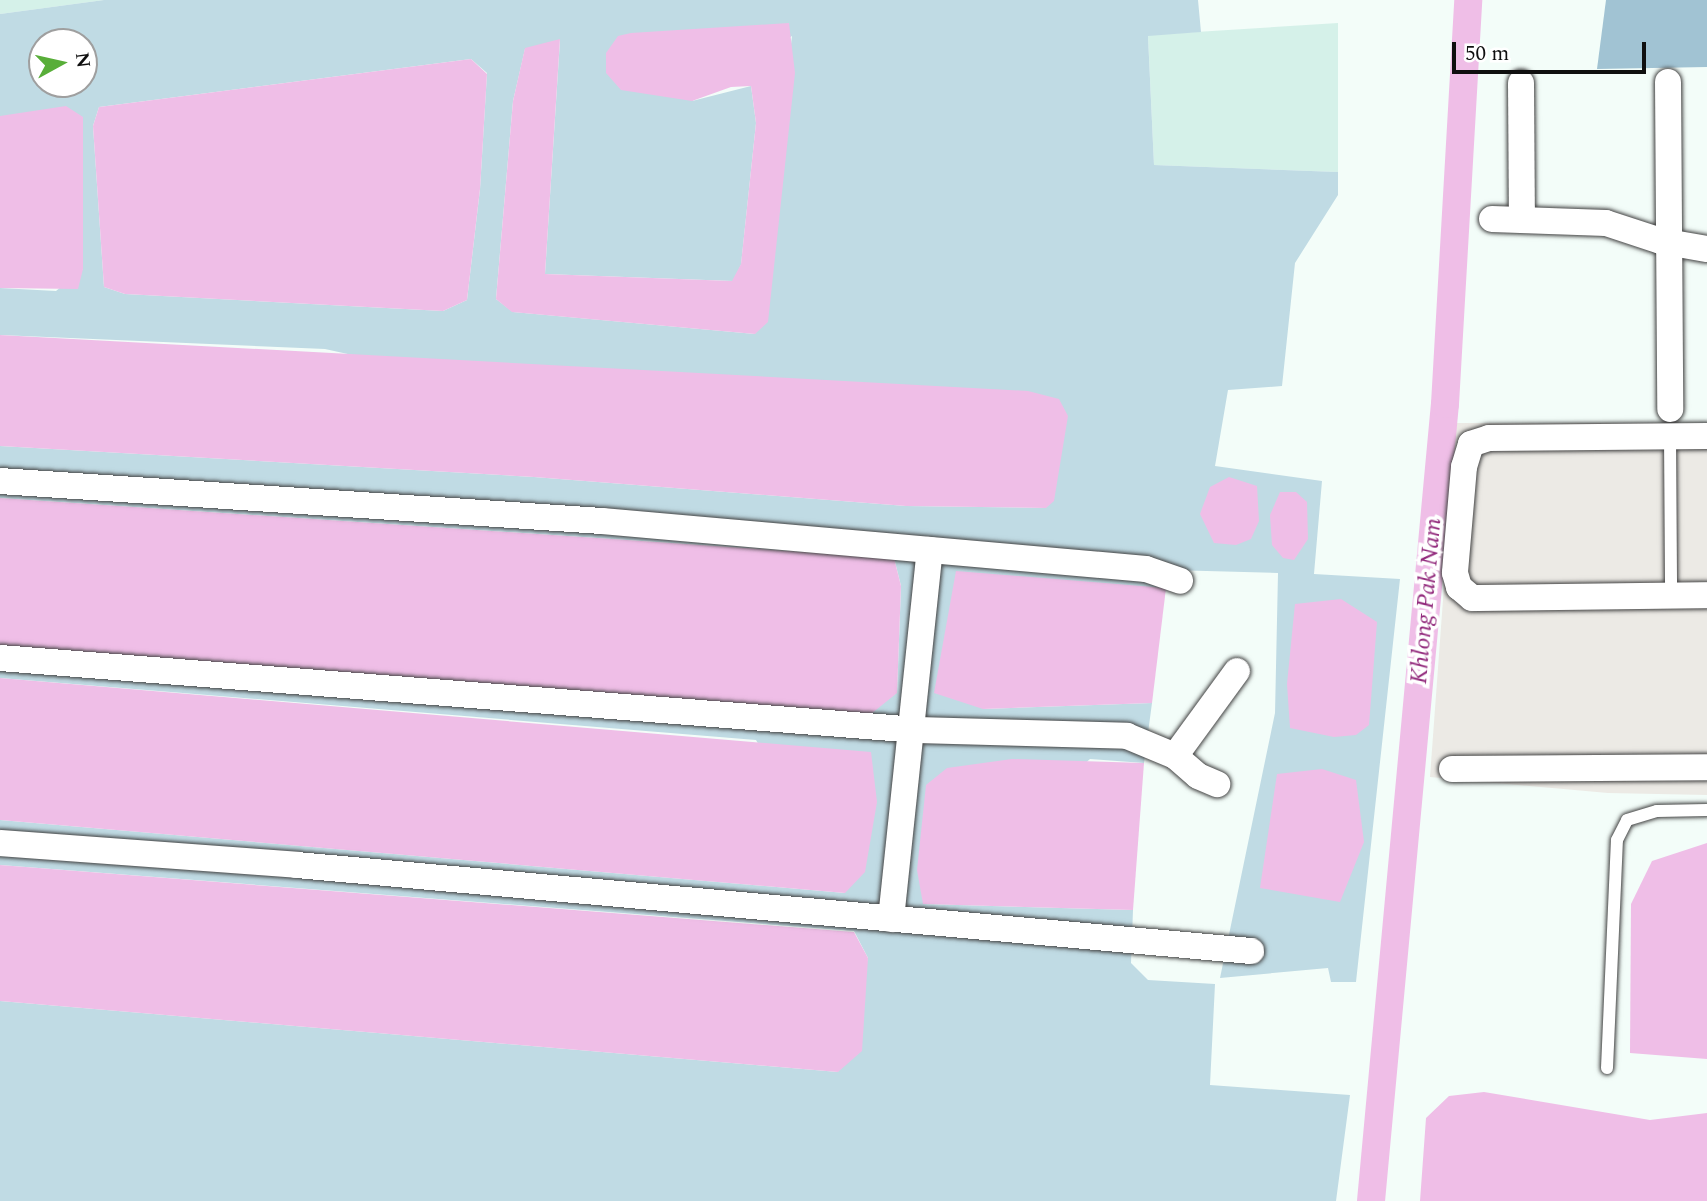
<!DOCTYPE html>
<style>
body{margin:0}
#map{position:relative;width:1707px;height:1201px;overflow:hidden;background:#f3fdf9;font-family:Spectral,serif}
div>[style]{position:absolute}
.industrial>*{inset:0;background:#eceae5}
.farmland>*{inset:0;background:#d5f1e9}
.green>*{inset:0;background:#c0dbe4}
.forest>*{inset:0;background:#a1c3d3}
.water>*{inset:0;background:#efbee7}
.canal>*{height:28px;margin:-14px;padding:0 14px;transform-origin:14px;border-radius:14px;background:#efbee7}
.roads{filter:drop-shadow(0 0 2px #424242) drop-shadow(0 0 2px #424242)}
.service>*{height:12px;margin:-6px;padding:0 6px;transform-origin:6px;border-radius:6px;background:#fff}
.minor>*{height:26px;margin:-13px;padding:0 13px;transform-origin:13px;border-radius:13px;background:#fff}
span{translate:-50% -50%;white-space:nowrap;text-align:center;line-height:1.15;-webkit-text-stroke:7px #fff;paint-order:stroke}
.water-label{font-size:24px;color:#91287b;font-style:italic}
.north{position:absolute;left:28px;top:28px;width:70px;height:70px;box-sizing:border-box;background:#fff;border:2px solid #9f9f9f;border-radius:50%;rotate:82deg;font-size:19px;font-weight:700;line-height:28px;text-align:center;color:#0f0f0f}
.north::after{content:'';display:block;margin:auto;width:24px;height:32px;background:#58ae39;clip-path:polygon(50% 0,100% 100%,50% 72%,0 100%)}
.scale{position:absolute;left:1452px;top:42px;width:194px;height:32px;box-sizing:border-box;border:4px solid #0f0f0f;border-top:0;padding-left:9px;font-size:21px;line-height:24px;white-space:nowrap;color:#0f0f0f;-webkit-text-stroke:5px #fff;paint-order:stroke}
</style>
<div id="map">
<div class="industrial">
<div style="clip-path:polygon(1456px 423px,1707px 423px,1707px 795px,1608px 793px,1430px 777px)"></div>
</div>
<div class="farmland">
<div style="clip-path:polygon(0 0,104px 0,0 14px)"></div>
<div style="clip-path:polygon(1338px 23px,1338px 172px,1154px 165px,1148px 35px)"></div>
</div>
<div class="green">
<div style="clip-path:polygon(evenodd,104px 0,1198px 0,1201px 32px,1148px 36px,1154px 165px,1338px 172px,1338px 195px,1295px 263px,1282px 386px,1228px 390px,1215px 466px,1322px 481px,1314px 574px,1400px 579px,1356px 982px,1331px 982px,1328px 968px,1220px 978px,1275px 713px,1278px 573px,1169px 570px,1166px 588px,983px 709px,1152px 703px,1144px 763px,1090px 759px,923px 904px,1133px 910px,1131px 963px,1148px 980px,1215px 984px,1210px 1085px,1350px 1095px,1336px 1201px,0 1201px,0 1001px,838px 1072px,868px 958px,854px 931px,0 865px,0 820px,845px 893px,756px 740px,0 678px,0 646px,897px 693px,901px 586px,894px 558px,0 498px,0 446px,534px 477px,906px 506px,1046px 508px,325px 349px,0 335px,0 288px,56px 291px,83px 269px,83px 117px,0 116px,0 14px,104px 0,792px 36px,755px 334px,513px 312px,496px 299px,513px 101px,525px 49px,560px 40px,545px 274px,733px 281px,741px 265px,756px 123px,751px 86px,692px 101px,792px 36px,104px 0,42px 42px,84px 42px,84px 84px,42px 84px,42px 42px,104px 0,471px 59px,487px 73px,480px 189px,467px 300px,443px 311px,125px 294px,104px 287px,93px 126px,99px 107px,471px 59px)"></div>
</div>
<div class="forest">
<div style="clip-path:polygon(1606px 0,1707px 0,1707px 67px,1597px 69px)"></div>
</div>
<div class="water">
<div style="clip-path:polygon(789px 23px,795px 73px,768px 322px,755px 334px,512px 312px,496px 299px,513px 101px,525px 48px,560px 39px,545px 274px,732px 281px,741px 264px,756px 123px,751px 86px,731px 87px,692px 101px,621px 90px,606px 73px,606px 53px,618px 36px,631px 33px)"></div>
<div style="clip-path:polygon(471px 59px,487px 74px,480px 189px,467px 300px,443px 311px,125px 294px,104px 287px,93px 126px,99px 107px)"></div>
<div style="clip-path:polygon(66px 106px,83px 117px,83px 269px,78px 289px,0 288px,0 116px)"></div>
<div style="clip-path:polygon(0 335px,1028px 391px,1059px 399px,1068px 416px,1054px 501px,1046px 508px,906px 506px,534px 477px,0 446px)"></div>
<div style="clip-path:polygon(1229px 477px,1257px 486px,1259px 521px,1251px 539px,1236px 545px,1214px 543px,1200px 514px,1210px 487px)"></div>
<div style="clip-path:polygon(1280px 492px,1296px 492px,1307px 502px,1308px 539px,1294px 560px,1283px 558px,1272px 545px,1270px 515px)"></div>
<div style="clip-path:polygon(0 498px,894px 558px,901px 586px,897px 693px,871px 714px,0 646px)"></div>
<div style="clip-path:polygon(956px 571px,1166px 588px,1152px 703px,983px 709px,934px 693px)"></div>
<div style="clip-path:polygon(1341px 599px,1377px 622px,1369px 725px,1356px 735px,1334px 737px,1290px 728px,1287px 684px,1295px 604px)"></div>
<div style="clip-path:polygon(0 678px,871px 752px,877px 802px,865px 872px,845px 893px,0 820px)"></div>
<div style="clip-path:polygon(1012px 759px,1144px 763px,1133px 910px,923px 904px,917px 870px,926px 785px,947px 768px)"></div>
<div style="clip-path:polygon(1322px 769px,1356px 780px,1364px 842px,1340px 902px,1260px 888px,1277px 774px)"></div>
<div style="clip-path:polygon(1707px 843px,1707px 1059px,1630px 1053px,1631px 904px,1652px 861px)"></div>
<div style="clip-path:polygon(0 865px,854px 932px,868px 958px,862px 1051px,838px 1072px,0 1001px)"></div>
<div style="clip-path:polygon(1484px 1092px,1650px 1120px,1707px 1113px,1707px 1201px,1420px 1201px,1426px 1118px,1449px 1096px)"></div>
</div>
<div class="canal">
<div style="left:1371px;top:1201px;width:800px;rotate:-84.7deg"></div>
<div style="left:1445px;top:404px;width:405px;rotate:-86.7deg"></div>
</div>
<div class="roads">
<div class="service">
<div style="left:1670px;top:436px;width:160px;rotate:89.6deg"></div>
<div style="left:1607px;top:1068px;width:228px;rotate:-87.5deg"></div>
<div style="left:1617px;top:840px;width:22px;rotate:-63deg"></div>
<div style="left:1627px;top:820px;width:31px;rotate:-17deg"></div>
<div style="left:1657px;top:811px;width:50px;rotate:-1.1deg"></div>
</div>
<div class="minor">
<div style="left:1668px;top:82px;width:327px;rotate:89.6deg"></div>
<div style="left:1521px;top:83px;width:136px;rotate:89.6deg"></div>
<div style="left:1492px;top:219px;width:114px;rotate:2deg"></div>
<div style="left:1606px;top:223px;width:58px;rotate:18.1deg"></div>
<div style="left:1661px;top:241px;width:47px;rotate:9.9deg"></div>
<div style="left:1707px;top:436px;width:218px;rotate:179.5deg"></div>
<div style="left:1489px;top:438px;width:19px;rotate:162deg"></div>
<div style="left:1471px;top:444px;width:24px;rotate:107deg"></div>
<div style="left:1464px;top:467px;width:106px;rotate:94.9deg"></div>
<div style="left:1455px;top:573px;width:15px;rotate:74deg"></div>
<div style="left:1459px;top:587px;width:17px;rotate:40deg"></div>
<div style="left:1472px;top:598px;width:235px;rotate:-0.7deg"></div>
<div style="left:0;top:481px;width:603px;rotate:3.8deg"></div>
<div style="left:602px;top:521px;width:546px;rotate:5.04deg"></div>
<div style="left:1146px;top:569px;width:36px;rotate:19deg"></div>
<div style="left:0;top:658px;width:920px;rotate:4.49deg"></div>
<div style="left:917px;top:730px;width:210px;rotate:1.6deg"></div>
<div style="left:1127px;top:736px;width:52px;rotate:22.6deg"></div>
<div style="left:1175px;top:756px;width:30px;rotate:41deg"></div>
<div style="left:1198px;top:776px;width:21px;rotate:23deg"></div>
<div style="left:1175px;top:756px;width:105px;rotate:-53.9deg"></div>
<div style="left:1452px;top:769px;width:255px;rotate:-0.4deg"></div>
<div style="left:0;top:843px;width:298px;rotate:4.2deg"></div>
<div style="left:297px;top:865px;width:958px;rotate:5.15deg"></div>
<div style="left:891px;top:919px;width:371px;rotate:-84deg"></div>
</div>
</div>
<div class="water-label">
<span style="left:1427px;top:601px;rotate:-85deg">Khlong Pak Nam</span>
</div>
<div class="north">N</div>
<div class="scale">50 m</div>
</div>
